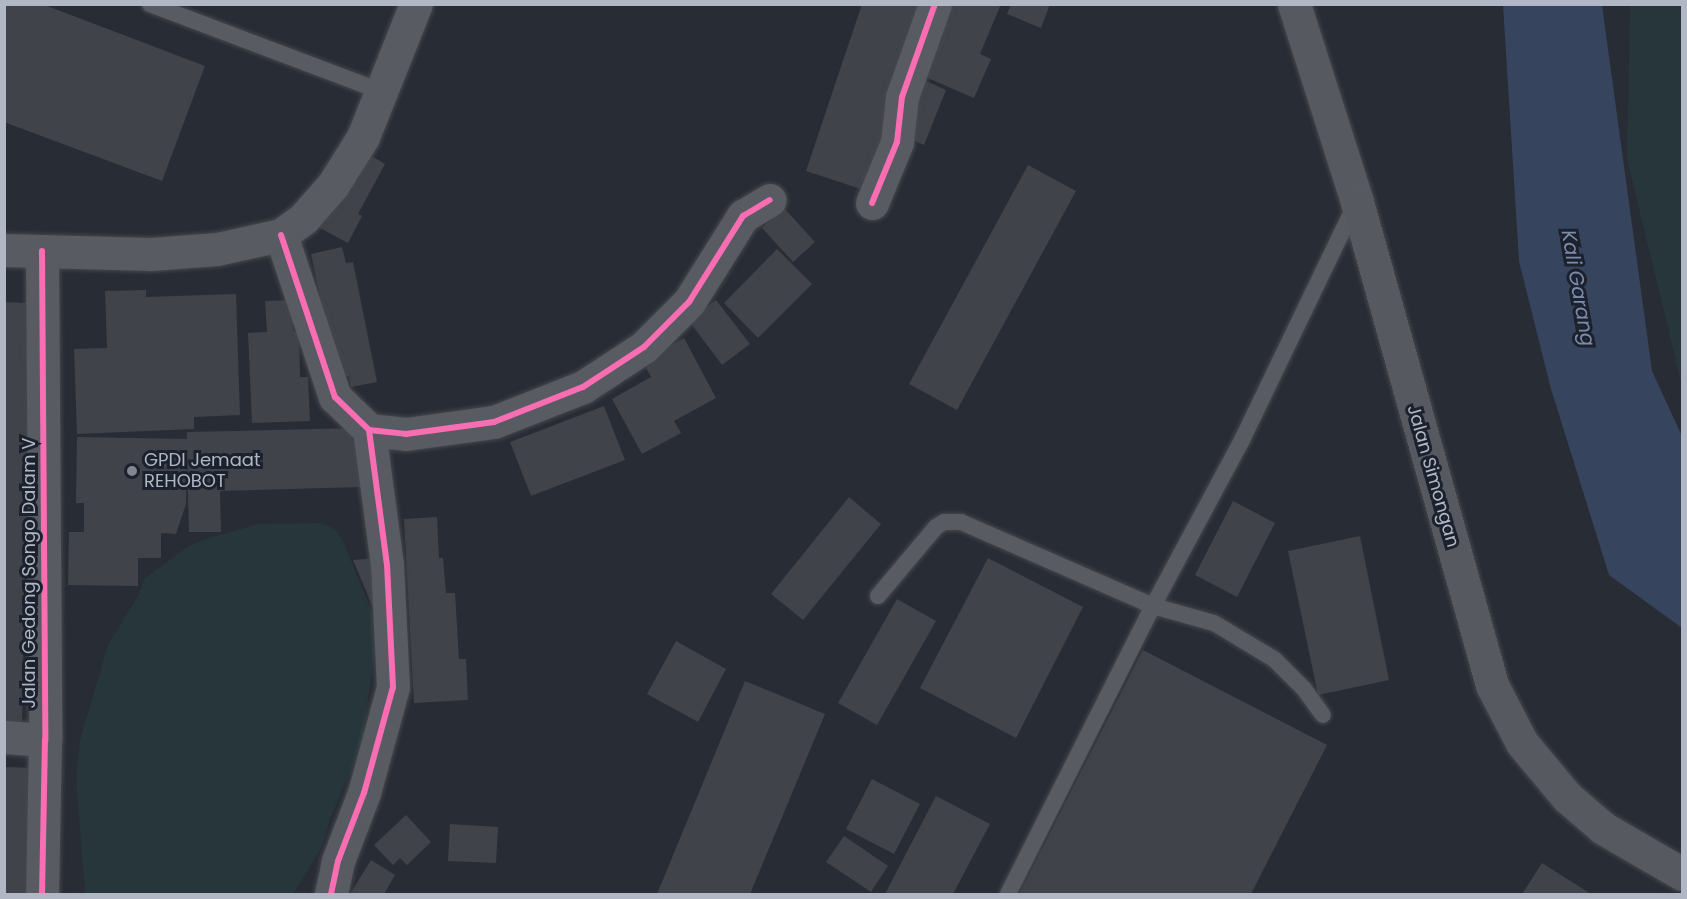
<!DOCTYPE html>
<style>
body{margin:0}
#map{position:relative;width:1687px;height:899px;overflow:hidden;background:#282c34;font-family:Poppins,sans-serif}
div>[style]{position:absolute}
.green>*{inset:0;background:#26363a}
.water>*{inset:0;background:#37445d}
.building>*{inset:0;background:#40434a}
.roads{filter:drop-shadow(0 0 2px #44474d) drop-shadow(0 0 2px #44474d)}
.lane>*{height:16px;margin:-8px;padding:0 8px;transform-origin:8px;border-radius:8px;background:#585b62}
.street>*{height:33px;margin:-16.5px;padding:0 16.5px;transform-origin:16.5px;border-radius:16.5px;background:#585b62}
.secondary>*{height:33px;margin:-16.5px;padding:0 16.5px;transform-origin:16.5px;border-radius:16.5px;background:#575960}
.cycleway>*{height:6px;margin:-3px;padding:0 3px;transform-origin:3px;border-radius:3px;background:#f96db3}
.dots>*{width:16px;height:16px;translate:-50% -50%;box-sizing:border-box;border:3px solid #1c212e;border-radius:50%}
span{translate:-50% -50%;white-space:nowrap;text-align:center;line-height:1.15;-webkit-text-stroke:6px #1c212e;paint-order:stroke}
.poi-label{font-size:18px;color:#b2b7c5}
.left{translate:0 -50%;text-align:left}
.street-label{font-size:18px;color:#b2b7c5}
.water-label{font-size:20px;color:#7c8bab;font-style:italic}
.frame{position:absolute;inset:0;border:6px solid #b2b7c5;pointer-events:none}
</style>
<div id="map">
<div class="green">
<div style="clip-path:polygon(1630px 5px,1682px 5px,1682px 386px,1627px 159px)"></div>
<div style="clip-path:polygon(321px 523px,335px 529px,343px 541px,378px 627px,362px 744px,330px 819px,322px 847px,293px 894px,85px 894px,76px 778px,80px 740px,108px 645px,139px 594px,144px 579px,189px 546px,203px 540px,258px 524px)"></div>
</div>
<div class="water">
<div style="clip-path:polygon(1503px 5px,1602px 5px,1652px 371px,1682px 436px,1682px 628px,1609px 575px,1551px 389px,1519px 261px)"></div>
</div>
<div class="building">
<div style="clip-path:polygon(4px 4px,42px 4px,205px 66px,162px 181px,4px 122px)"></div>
<div style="clip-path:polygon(862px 4px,926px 4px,864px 190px,806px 171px)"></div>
<div style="clip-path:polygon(946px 4px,1001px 4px,980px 54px,991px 59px,974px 98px,916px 73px)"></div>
<div style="clip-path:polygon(1011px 4px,1050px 4px,1041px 28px,1007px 14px)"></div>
<div style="clip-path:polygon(915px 76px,946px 90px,924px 145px,899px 134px)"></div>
<div style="clip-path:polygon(370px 155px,385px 164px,358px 214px,362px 216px,348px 243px,318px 227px,333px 200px,350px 178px,357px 181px)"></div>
<div style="clip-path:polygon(1028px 165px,1076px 191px,957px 410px,909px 384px)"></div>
<div style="clip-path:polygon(784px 208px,815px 242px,793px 262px,762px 228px)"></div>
<div style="clip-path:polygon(342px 247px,346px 263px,353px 262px,377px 382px,351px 387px,349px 376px,337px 378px,311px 254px)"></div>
<div style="clip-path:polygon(777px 249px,812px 284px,758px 338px,724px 303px)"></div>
<div style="clip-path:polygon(146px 290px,146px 297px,236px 294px,240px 415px,194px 417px,194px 429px,77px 434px,74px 349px,107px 348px,105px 291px)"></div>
<div style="clip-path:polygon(292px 300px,293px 331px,299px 331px,300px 377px,308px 377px,310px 421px,252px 423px,248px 333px,267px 332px,265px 301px)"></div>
<div style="clip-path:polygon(716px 300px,750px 344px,722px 365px,689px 321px)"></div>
<div style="clip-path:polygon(4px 302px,30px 303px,22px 726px,4px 726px)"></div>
<div style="clip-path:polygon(684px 338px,716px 398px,674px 421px,681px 433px,642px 454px,612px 399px,651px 377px,642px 361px)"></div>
<div style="clip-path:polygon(604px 406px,625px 460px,531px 496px,510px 442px)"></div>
<div style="clip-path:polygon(359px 428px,361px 487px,220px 491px,221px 532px,189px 532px,187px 456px,186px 504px,176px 534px,161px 533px,161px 558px,138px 558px,138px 586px,68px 585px,69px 532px,84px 532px,84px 503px,76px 503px,77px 437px,187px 439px,187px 432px)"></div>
<div style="clip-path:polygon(849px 497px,881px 524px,803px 620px,771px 594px)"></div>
<div style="clip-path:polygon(1233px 501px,1275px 523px,1237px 597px,1195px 575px)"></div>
<div style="clip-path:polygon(437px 517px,439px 558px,443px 558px,446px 593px,455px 593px,459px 659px,466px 659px,468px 700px,414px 703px,404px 519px)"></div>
<div style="clip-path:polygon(1360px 536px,1389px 680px,1318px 695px,1288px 551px)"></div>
<div style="clip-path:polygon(379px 558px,375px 612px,353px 560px)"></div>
<div style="clip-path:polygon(988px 558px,1083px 607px,1016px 738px,920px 688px)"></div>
<div style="clip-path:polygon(897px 599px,936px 621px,877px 725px,838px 703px)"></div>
<div style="clip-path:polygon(676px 641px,726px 669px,698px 722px,647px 694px)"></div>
<div style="clip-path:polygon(1143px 650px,1327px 745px,1251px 894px,1019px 894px)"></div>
<div style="clip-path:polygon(745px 681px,825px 714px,750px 894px,657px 894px)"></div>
<div style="clip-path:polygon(4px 767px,37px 768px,33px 894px,4px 894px)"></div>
<div style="clip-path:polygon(872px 779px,920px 804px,894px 854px,846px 829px)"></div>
<div style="clip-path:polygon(936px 796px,990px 824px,953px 894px,885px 894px)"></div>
<div style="clip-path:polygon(406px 815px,431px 842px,407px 865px,400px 858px,393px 865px,374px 845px)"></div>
<div style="clip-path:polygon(450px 824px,498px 827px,496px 863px,448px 861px)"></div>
<div style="clip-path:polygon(844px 836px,888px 866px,871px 892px,826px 862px)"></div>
<div style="clip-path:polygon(371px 860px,395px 875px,384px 894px,350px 894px)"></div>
<div style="clip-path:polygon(1542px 863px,1591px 894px,1522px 894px)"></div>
</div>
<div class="roads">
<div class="lane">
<div style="left:150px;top:4px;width:246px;rotate:20.7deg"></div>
<div style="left:878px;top:596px;width:90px;rotate:-50deg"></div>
<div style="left:936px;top:527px;width:9px;rotate:-32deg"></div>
<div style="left:944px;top:522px;width:17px"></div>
<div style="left:961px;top:522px;width:210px;rotate:23.6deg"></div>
<div style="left:1153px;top:606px;width:63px;rotate:15.6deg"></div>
<div style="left:1214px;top:623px;width:70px;rotate:31deg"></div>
<div style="left:1274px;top:659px;width:42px;rotate:45deg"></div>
<div style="left:1304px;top:689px;width:32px;rotate:54deg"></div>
<div style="left:1008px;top:894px;width:322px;rotate:-63.3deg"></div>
<div style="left:1153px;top:606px;width:188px;rotate:-61.8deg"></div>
<div style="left:1242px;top:440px;width:263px;rotate:-64.3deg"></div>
</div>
<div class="street">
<div style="left:872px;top:203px;width:66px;rotate:-67.7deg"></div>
<div style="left:897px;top:142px;width:45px;rotate:-83.7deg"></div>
<div style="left:902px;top:97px;width:99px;rotate:-70.5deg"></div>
<div style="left:281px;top:235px;width:171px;rotate:71.6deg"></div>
<div style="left:335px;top:397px;width:47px;rotate:44.1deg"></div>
<div style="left:369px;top:430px;width:37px;rotate:6deg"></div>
<div style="left:406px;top:434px;width:89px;rotate:-7.8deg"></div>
<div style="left:494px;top:422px;width:96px;rotate:-21.5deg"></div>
<div style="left:583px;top:387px;width:73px;rotate:-33.3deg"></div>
<div style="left:644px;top:347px;width:64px;rotate:-45deg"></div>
<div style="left:689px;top:302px;width:102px;rotate:-57.9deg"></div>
<div style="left:743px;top:216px;width:31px;rotate:-31deg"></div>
<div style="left:4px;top:250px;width:147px;rotate:1.6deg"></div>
<div style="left:151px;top:254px;width:66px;rotate:-4.3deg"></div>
<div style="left:217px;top:249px;width:66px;rotate:-12.3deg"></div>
<div style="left:281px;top:235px;width:29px;rotate:-36deg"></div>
<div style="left:304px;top:218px;width:44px;rotate:-48.7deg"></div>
<div style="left:333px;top:185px;width:57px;rotate:-58deg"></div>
<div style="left:363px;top:137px;width:143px;rotate:-68.3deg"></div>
<div style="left:42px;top:251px;width:489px;rotate:89.6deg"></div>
<div style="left:45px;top:740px;width:154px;rotate:91.1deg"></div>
<div style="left:4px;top:737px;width:41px;rotate:4.2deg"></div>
<div style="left:331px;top:894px;width:34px;rotate:-78deg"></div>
<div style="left:338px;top:861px;width:73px;rotate:-69.1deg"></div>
<div style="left:364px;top:793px;width:110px;rotate:-74.7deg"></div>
<div style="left:393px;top:687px;width:122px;rotate:-92.8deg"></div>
<div style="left:387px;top:565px;width:136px;rotate:-97.6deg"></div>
</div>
<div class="secondary">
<div style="left:1294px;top:4px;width:208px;rotate:72.3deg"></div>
<div style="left:1357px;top:202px;width:502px;rotate:74.38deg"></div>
<div style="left:1492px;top:685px;width:65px;rotate:62.7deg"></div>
<div style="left:1522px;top:743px;width:70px;rotate:50.2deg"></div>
<div style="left:1567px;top:797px;width:48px;rotate:40.7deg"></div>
<div style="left:1603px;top:828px;width:91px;rotate:30.2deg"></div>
</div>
</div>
<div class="cycleway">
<div style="left:872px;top:203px;width:66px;rotate:-67.7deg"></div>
<div style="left:897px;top:142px;width:45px;rotate:-83.7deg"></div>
<div style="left:902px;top:97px;width:99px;rotate:-70.5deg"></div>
<div style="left:281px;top:235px;width:171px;rotate:71.6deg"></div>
<div style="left:335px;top:397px;width:47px;rotate:44.1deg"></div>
<div style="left:369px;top:430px;width:37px;rotate:6deg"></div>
<div style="left:406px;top:434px;width:89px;rotate:-7.8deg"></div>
<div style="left:494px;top:422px;width:96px;rotate:-21.5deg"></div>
<div style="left:583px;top:387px;width:73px;rotate:-33.3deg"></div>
<div style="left:644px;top:347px;width:64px;rotate:-45deg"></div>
<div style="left:689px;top:302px;width:102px;rotate:-57.9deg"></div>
<div style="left:743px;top:216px;width:31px;rotate:-31deg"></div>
<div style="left:42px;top:251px;width:489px;rotate:89.6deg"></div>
<div style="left:45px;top:740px;width:154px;rotate:91.1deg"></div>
<div style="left:331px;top:894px;width:34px;rotate:-78deg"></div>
<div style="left:338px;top:861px;width:73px;rotate:-69.1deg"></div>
<div style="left:364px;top:793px;width:110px;rotate:-74.7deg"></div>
<div style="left:393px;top:687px;width:122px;rotate:-92.8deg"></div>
<div style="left:387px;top:565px;width:136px;rotate:-97.6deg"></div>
</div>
<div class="dots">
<div style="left:132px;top:471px;background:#828692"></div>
</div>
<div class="poi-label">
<span class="left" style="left:144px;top:471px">GPDI Jemaat<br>REHOBOT</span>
</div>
<div class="street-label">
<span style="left:1433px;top:476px;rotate:74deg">Jalan Simongan</span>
<span style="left:29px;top:573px;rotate:-90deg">Jalan Gedong Songo Dalam V</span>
</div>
<div class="water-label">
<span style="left:1578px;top:288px;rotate:80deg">Kali Garang</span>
</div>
<div class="frame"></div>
</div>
